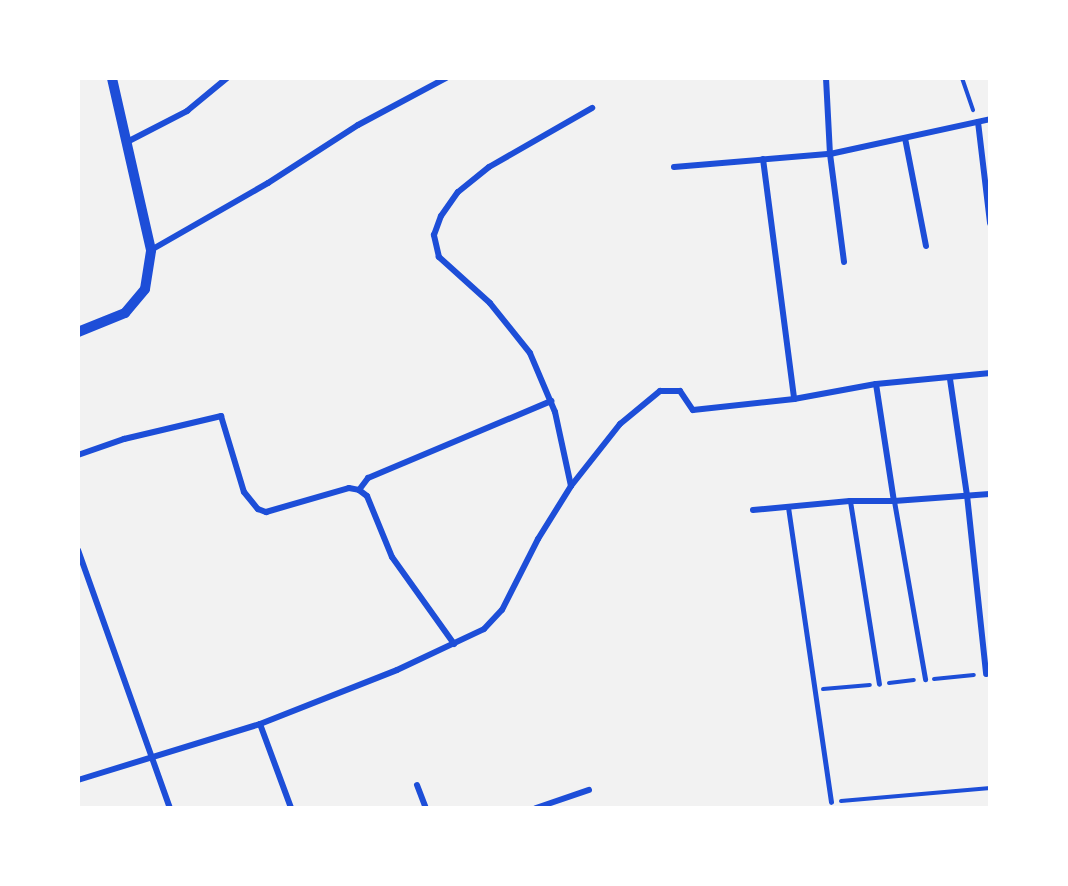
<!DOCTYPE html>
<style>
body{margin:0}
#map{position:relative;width:1068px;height:886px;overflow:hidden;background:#f2f2f2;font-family:"Noto Sans",sans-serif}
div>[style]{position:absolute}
.path>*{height:4px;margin:-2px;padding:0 2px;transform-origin:2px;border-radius:2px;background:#1d4ed8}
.pedestrian>*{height:5px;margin:-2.5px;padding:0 2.5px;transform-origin:2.5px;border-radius:2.5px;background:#1d4ed8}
.minor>*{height:6px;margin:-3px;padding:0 3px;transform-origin:3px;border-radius:3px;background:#1d4ed8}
.tertiary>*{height:10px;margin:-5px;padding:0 5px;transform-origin:5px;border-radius:5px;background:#1d4ed8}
span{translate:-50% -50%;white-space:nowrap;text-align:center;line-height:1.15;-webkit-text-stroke:4.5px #fff;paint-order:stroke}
.frame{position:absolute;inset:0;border:80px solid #fff;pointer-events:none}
</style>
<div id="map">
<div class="path">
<div style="left:962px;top:78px;width:34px;rotate:71deg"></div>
<div style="left:934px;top:679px;width:40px;rotate:-5.7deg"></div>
<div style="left:889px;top:683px;width:25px;rotate:-7deg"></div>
<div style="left:823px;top:689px;width:47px;rotate:-4.9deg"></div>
<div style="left:841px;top:801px;width:150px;rotate:-5deg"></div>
</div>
<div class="pedestrian">
<div style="left:850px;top:501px;width:185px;rotate:81deg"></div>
<div style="left:894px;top:501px;width:181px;rotate:80.1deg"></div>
<div style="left:788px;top:507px;width:298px;rotate:81.7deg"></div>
</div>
<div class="minor">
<div style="left:826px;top:78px;width:76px;rotate:87deg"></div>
<div style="left:830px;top:154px;width:109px;rotate:82.6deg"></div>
<div style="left:978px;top:122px;width:102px;rotate:83.2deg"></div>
<div style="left:905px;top:138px;width:110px;rotate:79deg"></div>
<div style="left:127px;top:142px;width:68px;rotate:-27.3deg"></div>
<div style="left:187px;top:111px;width:52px;rotate:-39.5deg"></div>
<div style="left:763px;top:159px;width:242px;rotate:82.6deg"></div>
<div style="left:674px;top:167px;width:157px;rotate:-4.8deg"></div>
<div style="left:830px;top:154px;width:164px;rotate:-12.3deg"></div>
<div style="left:151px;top:250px;width:135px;rotate:-29.8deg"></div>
<div style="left:268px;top:183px;width:107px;rotate:-32.8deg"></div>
<div style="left:358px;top:125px;width:100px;rotate:-28.1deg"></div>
<div style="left:950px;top:379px;width:117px;rotate:81.7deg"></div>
<div style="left:967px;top:495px;width:180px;rotate:83.9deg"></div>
<div style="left:876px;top:384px;width:118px;rotate:81.3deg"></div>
<div style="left:78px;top:455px;width:49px;rotate:-19.2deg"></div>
<div style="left:124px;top:439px;width:100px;rotate:-13.3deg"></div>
<div style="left:221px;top:416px;width:79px;rotate:73.2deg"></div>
<div style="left:244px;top:492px;width:22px;rotate:51deg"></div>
<div style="left:258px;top:509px;width:9px;rotate:21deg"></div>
<div style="left:266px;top:512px;width:86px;rotate:-16.1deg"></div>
<div style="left:349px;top:488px;width:10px;rotate:11deg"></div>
<div style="left:359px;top:490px;width:10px;rotate:37deg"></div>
<div style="left:367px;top:496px;width:66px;rotate:67.7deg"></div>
<div style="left:392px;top:557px;width:107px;rotate:54.5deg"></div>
<div style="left:571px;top:486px;width:76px;rotate:-102.2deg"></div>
<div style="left:555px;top:412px;width:64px;rotate:-113deg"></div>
<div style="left:530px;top:353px;width:64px;rotate:-128.7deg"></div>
<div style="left:490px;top:303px;width:69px;rotate:-138deg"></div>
<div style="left:439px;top:257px;width:23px;rotate:-103deg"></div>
<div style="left:434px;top:235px;width:20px;rotate:-70deg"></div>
<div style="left:441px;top:216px;width:29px;rotate:-55deg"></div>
<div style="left:458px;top:192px;width:40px;rotate:-39deg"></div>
<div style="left:489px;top:167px;width:119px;rotate:-29.8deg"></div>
<div style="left:359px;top:490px;width:15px;rotate:-53deg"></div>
<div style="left:368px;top:478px;width:199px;rotate:-22.8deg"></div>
<div style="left:753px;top:510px;width:97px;rotate:-5.3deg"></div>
<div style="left:850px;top:501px;width:44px"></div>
<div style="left:894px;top:501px;width:96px;rotate:-4.2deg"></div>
<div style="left:78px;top:550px;width:274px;rotate:70.4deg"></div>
<div style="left:260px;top:724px;width:90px;rotate:69.7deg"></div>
<div style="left:78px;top:780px;width:190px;rotate:-17.1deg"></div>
<div style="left:260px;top:724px;width:147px;rotate:-21.5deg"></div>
<div style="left:397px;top:670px;width:96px;rotate:-25.2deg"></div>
<div style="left:484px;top:629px;width:26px;rotate:-47deg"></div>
<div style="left:502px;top:610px;width:80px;rotate:-63.1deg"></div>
<div style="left:538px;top:539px;width:62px;rotate:-58.1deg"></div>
<div style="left:571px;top:486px;width:79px;rotate:-51.7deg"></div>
<div style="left:620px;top:424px;width:52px;rotate:-39.5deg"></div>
<div style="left:660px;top:391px;width:20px"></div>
<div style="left:680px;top:391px;width:23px;rotate:56deg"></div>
<div style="left:693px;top:410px;width:102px;rotate:-6.2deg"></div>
<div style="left:794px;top:399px;width:83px;rotate:-10.4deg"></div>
<div style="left:876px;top:384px;width:115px;rotate:-5.5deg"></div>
<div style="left:417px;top:785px;width:25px;rotate:69deg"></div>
<div style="left:536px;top:808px;width:56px;rotate:-18.8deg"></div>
</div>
<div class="tertiary">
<div style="left:78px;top:332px;width:51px;rotate:-22deg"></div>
<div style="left:125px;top:313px;width:31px;rotate:-50deg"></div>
<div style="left:145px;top:289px;width:39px;rotate:-81deg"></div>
<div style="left:151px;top:250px;width:176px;rotate:-102.8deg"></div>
</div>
<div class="frame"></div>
</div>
